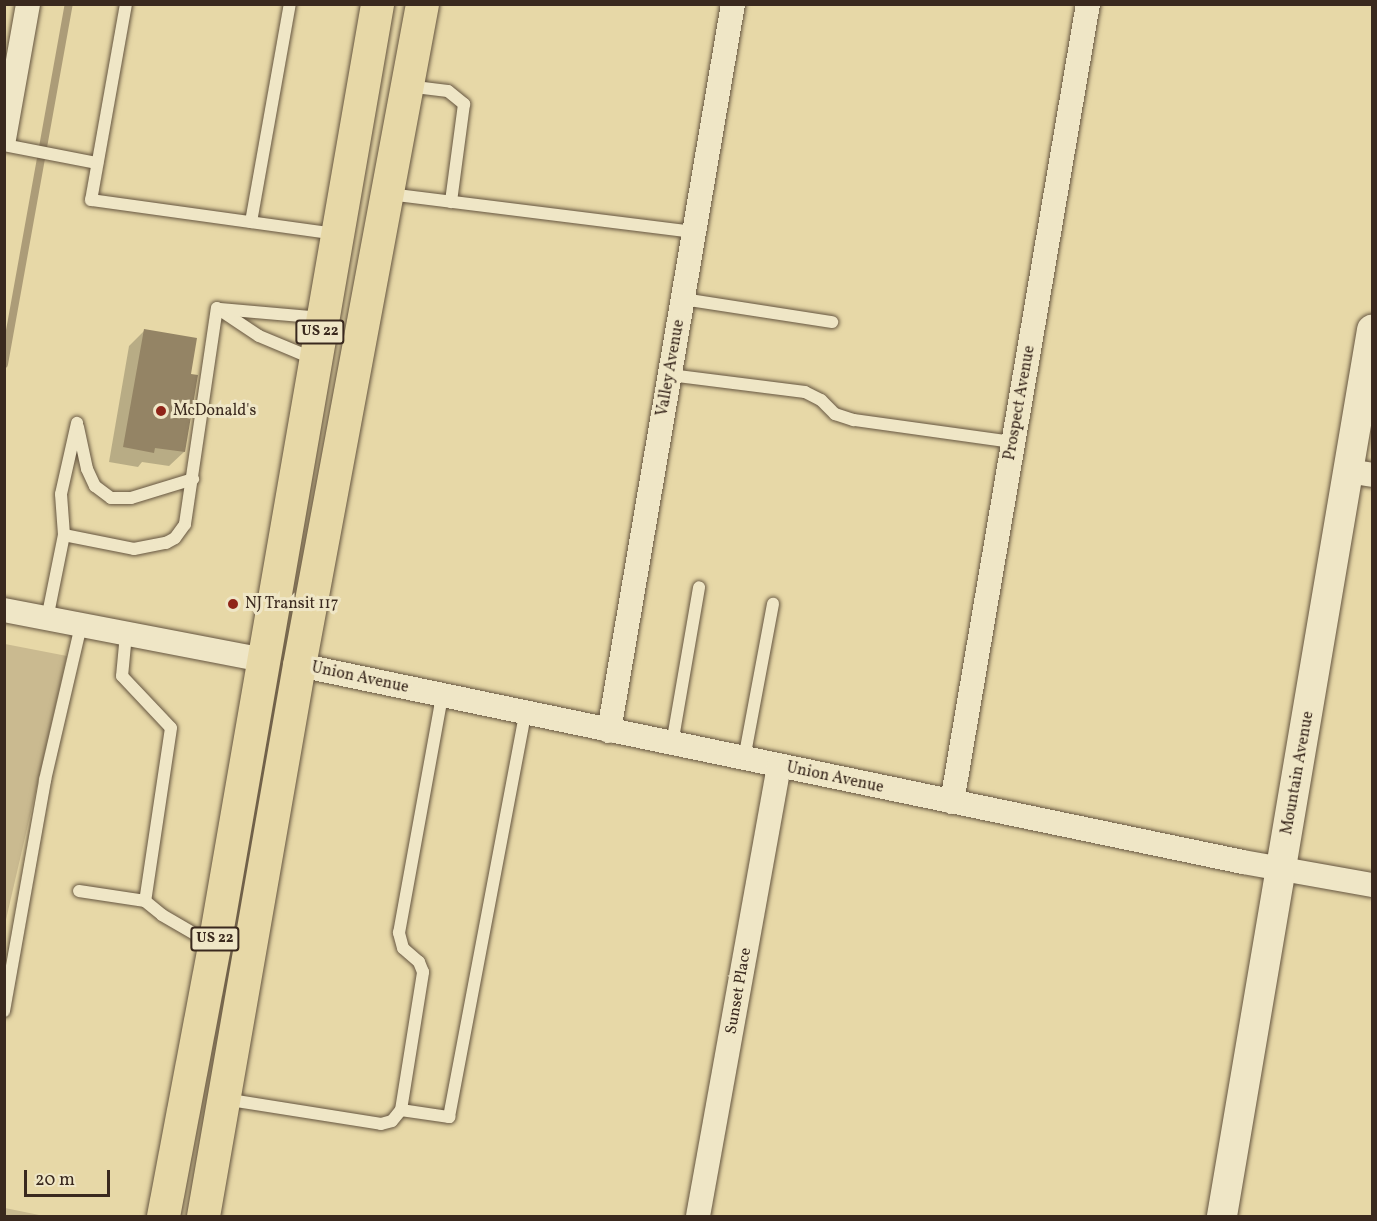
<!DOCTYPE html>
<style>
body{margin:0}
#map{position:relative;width:1377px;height:1221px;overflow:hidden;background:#e7d8a7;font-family:Vollkorn,serif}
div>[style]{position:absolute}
.green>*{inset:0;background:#caba90}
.shadow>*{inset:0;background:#0003}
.stream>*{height:8px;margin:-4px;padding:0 4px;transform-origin:4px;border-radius:4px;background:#ac9c78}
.building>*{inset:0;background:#948465}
.roads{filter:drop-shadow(0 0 2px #655540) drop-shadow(0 0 2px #655540)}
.service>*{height:12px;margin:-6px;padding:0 6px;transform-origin:6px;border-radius:6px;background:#efe6c6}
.minor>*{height:24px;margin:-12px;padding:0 12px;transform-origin:12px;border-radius:12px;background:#efe6c6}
.tertiary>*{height:30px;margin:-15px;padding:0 15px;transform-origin:15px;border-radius:15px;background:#efe6c6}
.trunk>*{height:33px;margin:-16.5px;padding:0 16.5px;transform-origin:16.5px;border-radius:16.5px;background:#e7d8a7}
.dots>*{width:16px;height:16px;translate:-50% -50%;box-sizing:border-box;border:3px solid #efe6c6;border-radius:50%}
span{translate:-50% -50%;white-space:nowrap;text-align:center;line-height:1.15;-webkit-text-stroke:6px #efe6c6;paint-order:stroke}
.shield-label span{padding:2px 4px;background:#efe6c6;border:2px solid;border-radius:4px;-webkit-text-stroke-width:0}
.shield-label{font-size:15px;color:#3a291e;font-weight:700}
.street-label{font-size:16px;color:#3a291e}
.poi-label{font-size:16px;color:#3a291e}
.left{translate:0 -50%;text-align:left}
.frame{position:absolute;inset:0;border:6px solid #3a291e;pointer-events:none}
.scale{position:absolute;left:24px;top:1170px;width:86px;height:27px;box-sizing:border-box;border:3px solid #3a291e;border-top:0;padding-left:8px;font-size:18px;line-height:21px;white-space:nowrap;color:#3a291e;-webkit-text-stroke:4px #efe6c6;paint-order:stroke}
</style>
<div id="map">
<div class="green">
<div style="clip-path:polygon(5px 644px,67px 656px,5px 924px,4px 644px)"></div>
<div style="clip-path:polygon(5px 1208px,44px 1216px,5px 1216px)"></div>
</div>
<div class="shadow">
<div style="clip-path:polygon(144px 331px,189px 375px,184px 452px,169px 466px,142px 462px,138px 467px,109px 462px,129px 346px)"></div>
</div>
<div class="stream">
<div style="left:4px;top:364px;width:366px;rotate:-79.8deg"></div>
</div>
<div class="building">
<div style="clip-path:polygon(144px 329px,197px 338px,191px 374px,198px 375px,185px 452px,155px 448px,154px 453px,123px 447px)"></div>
</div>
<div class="roads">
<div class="service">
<div style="left:126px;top:4px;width:199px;rotate:100.1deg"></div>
<div style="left:91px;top:200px;width:246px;rotate:7.9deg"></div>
<div style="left:407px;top:86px;width:41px;rotate:7deg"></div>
<div style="left:448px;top:91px;width:21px;rotate:39deg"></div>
<div style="left:464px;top:104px;width:99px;rotate:97.6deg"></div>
<div style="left:4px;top:145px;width:95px;rotate:11deg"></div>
<div style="left:389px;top:194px;width:307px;rotate:7.1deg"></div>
<div style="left:251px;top:222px;width:221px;rotate:-79.9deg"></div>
<div style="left:683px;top:299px;width:151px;rotate:8.8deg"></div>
<div style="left:217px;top:308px;width:50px;rotate:33.7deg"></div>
<div style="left:259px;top:336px;width:60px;rotate:22.7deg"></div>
<div style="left:220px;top:309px;width:102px;rotate:5deg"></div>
<div style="left:670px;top:375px;width:136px;rotate:7.2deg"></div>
<div style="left:805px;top:392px;width:18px;rotate:27deg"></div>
<div style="left:821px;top:400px;width:20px;rotate:45deg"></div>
<div style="left:835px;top:414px;width:20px;rotate:18deg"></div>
<div style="left:854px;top:420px;width:161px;rotate:7.9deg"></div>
<div style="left:78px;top:427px;width:43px;rotate:77.9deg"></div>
<div style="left:87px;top:469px;width:19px;rotate:65deg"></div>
<div style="left:95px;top:486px;width:20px;rotate:37deg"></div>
<div style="left:111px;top:498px;width:20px"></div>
<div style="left:131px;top:498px;width:65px;rotate:-17deg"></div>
<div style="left:64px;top:535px;width:71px;rotate:11.3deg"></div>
<div style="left:134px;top:549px;width:33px;rotate:-11deg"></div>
<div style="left:166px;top:543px;width:10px;rotate:-29deg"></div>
<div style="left:175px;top:538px;width:17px;rotate:-54deg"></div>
<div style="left:185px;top:524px;width:218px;rotate:-81.6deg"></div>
<div style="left:47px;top:619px;width:86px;rotate:-78.6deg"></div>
<div style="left:64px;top:535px;width:41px;rotate:-94.2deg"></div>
<div style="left:61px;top:494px;width:73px;rotate:-77.3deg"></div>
<div style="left:126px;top:634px;width:42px;rotate:95.4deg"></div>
<div style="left:122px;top:676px;width:71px;rotate:46.7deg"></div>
<div style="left:171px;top:728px;width:175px;rotate:98.5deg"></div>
<div style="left:145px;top:901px;width:22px;rotate:39deg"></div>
<div style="left:162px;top:915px;width:58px;rotate:30.1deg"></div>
<div style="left:672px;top:744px;width:159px;rotate:-80.2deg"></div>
<div style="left:744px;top:759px;width:158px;rotate:-79.4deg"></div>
<div style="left:79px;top:891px;width:67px;rotate:8.6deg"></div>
<div style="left:4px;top:1011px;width:235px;rotate:-79.9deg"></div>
<div style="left:45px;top:780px;width:159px;rotate:-76.9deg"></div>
<div style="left:224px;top:1099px;width:159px;rotate:9deg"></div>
<div style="left:381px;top:1124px;width:11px;rotate:-15deg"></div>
<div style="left:392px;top:1121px;width:14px;rotate:-51deg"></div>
<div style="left:401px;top:1110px;width:140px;rotate:-80.9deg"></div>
<div style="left:423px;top:972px;width:11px;rotate:-112deg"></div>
<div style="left:419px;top:962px;width:21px;rotate:-139deg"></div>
<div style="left:403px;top:948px;width:16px;rotate:-105deg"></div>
<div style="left:399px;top:933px;width:241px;rotate:-79.7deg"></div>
<div style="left:401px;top:1110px;width:49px;rotate:8.3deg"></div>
<div style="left:449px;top:1117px;width:410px;rotate:-79.3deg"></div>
</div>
<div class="minor">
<div style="left:4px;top:139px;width:137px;rotate:-79.9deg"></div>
<div style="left:1348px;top:471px;width:24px;rotate:9deg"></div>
<div style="left:4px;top:610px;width:265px;rotate:10.9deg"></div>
<div style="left:299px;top:665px;width:964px;rotate:11.79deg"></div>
<div style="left:1243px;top:862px;width:131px;rotate:10.1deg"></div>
<div style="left:609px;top:731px;width:737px;rotate:-80.32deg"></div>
<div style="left:952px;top:802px;width:810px;rotate:-80.33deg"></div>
<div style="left:698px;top:1216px;width:457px;rotate:-79.8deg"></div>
</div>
<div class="tertiary">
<div style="left:1222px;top:1216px;width:899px;rotate:-80.39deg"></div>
</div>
<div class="trunk">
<div style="left:163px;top:1216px;width:276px;rotate:-79.3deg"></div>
<div style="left:214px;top:945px;width:955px;rotate:-80.17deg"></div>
<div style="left:203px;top:1216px;width:559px;rotate:-80.12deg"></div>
<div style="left:299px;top:665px;width:672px;rotate:-79.46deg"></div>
</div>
</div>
<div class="dots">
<div style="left:161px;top:411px;background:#8f2418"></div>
<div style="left:233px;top:604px;background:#8f2418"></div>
</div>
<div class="shield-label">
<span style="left:320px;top:332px">US 22</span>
<span style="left:215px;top:939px">US 22</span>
</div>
<div class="street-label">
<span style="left:671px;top:368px;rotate:-80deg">Valley Avenue</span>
<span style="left:1020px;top:403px;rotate:-80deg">Prospect Avenue</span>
<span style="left:360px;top:678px;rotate:12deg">Union Avenue</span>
<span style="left:1298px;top:773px;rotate:-80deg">Mountain Avenue</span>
<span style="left:835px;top:778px;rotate:12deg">Union Avenue</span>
<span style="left:739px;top:991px;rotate:-80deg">Sunset Place</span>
</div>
<div class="poi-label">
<span class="left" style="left:173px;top:411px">McDonald's</span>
<span class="left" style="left:245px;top:604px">NJ Transit 117</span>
</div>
<div class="frame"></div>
<div class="scale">20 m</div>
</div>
